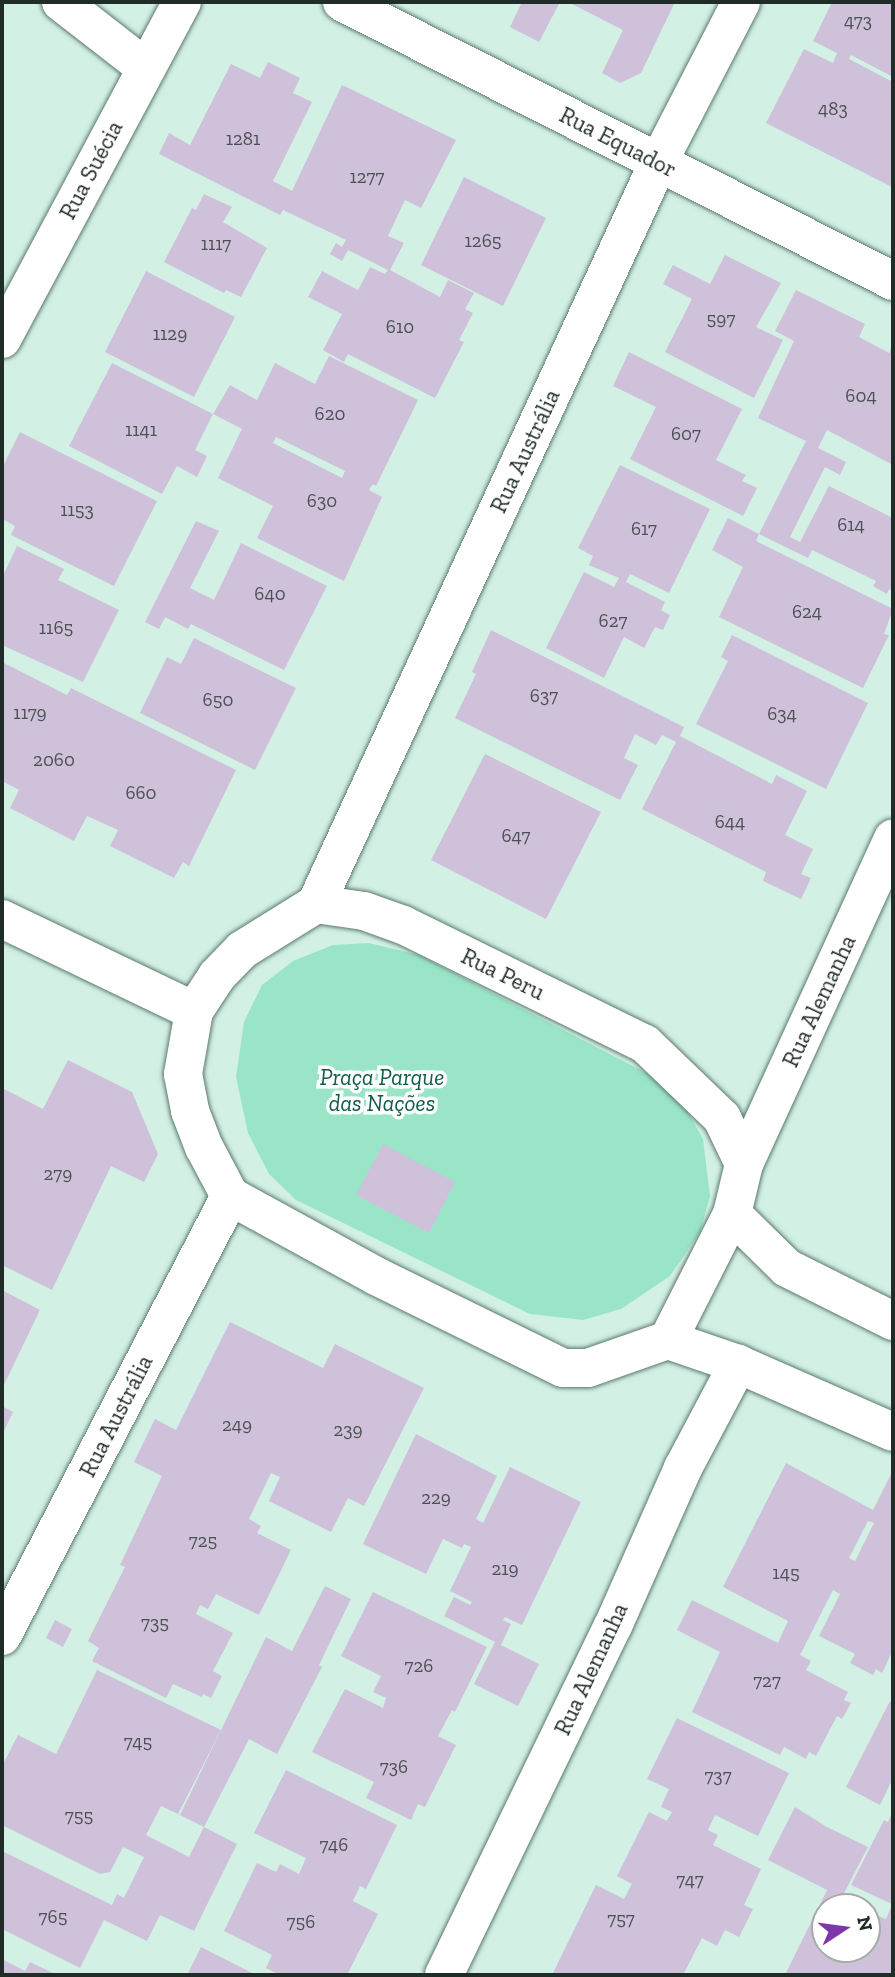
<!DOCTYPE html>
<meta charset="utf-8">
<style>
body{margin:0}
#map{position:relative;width:895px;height:1977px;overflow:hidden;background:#d2f1e4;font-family:"Zilla Slab",serif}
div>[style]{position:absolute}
.green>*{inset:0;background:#9ae5c8}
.building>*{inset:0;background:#cec1d9}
.roads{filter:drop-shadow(0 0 2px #5d796e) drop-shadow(0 0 2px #5d796e)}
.minor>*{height:38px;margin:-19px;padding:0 19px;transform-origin:19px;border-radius:19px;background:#fff}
.tertiary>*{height:38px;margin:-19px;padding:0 19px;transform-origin:19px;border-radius:19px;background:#fff}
span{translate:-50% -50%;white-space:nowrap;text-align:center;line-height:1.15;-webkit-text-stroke:7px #fff;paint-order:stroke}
.number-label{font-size:19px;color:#4c5154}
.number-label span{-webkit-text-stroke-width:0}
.street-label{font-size:23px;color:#202c27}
.park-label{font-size:23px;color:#0e5d47;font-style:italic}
.frame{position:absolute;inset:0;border:4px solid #202c27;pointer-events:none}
.north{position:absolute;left:811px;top:1893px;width:70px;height:70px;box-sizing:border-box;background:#fff;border:2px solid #a6aba9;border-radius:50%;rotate:77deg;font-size:19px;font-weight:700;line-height:28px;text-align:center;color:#202c27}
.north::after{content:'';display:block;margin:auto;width:24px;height:32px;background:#7e37aa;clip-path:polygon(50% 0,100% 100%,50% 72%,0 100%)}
</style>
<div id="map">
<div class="green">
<div style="clip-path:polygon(369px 943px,419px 955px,652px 1076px,682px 1102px,703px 1139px,710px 1196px,700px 1232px,670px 1276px,621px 1309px,583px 1320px,530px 1314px,296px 1200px,269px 1174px,248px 1133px,236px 1077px,244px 1022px,262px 985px,293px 961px,333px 945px)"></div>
</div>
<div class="building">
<div style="clip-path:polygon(522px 2px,560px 2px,539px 42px,510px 27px)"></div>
<div style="clip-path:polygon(568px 2px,675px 2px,641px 73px,620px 83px,602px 73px,623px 30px)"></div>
<div style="clip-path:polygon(832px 2px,893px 2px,893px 77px,851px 55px,849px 59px,893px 82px,892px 187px,766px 123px,804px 49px,833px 63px,837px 53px,813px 41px)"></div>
<div style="clip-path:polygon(268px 62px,300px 78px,293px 93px,312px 102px,273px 181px,292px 191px,342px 85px,456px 140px,421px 208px,405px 200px,388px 236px,404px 243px,390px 270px,440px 297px,448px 280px,474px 293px,465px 309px,473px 313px,459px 340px,464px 342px,435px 398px,348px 354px,344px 362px,323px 350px,342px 314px,308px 297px,322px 271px,358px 290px,370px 267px,385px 274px,388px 270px,348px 250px,342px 261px,330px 254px,336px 243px,342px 247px,346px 240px,283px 210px,280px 215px,159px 154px,169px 133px,190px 145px,231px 64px,260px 78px)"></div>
<div style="clip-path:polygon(464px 177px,546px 218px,503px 306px,421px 265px)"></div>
<div style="clip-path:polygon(204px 194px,232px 207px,223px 222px,267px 248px,241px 297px,226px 290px,224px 293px,164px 262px,192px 208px,196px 210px)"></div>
<div style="clip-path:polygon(725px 255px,781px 283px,756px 327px,783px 340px,754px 398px,665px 352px,692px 299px,663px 284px,673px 265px,710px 284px)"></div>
<div style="clip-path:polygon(146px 271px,235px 317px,194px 397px,105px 352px)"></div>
<div style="clip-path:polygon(796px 290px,865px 324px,859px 337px,889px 353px,893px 343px,893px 465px,827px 430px,818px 448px,846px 462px,840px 475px,825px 467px,790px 537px,800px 542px,829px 486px,891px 517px,893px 511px,892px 591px,889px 589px,887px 594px,873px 586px,876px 581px,812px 550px,808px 558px,759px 534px,756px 541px,893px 609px,884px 634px,889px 635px,863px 688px,719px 617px,743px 567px,712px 550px,728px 518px,759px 534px,806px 441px,758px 418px,794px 341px,775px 331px)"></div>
<div style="clip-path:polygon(629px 352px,742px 409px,716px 460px,746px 475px,742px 481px,757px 488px,743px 516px,630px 459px,656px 407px,613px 386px)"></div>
<div style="clip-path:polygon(evenodd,329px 356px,418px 400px,376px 486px,373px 484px,369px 490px,382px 497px,344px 581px,257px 538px,273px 506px,218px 478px,242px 429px,213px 414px,230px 385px,257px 400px,275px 363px,315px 384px,329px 356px,276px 437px,345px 471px,342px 478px,273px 443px,276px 437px)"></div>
<div style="clip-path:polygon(112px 363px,213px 414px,195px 450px,207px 456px,197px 477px,177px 466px,162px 494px,69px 446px)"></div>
<div style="clip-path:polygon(20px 432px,157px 501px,114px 586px,11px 535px,15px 526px,2px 519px,2px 468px)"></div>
<div style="clip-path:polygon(620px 465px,710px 509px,669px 593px,630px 574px,626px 582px,665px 602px,661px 610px,670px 615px,663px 630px,655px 627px,644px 648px,624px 637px,604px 678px,546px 648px,584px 572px,614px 587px,619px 578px,589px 565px,593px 556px,578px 548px)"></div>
<div style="clip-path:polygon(196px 521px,219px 531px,190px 588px,214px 600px,241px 543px,327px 586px,284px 670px,191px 624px,188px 629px,165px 617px,159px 629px,145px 622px)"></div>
<div style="clip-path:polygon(17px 546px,64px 569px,58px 580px,119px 610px,83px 682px,2px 645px,2px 578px)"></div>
<div style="clip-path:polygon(491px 630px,684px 727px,680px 736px,772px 784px,776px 775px,807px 791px,785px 835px,813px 849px,801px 874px,811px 878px,801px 899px,763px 881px,766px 872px,642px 809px,676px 742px,662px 735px,656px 745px,635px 734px,624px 758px,638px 765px,620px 800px,455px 718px,476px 674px,472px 672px)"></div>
<div style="clip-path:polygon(732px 635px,868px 703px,826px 789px,696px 724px,728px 661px,721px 657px)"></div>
<div style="clip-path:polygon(194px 638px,296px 688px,255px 770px,140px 713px,167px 657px,181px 664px)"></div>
<div style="clip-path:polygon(2px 662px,67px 695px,71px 688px,236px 770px,189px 866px,183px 862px,174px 878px,110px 846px,118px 830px,87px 816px,74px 841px,10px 808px,19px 790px,2px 781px)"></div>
<div style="clip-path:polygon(485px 754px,601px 812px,546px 919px,431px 860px)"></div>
<div style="clip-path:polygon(68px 1060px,132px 1092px,158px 1154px,144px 1182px,111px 1166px,52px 1290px,2px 1265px,2px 1088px,43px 1109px)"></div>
<div style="clip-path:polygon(383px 1144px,455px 1182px,429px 1233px,356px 1195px)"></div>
<div style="clip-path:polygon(2px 1290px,40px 1310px,2px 1389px)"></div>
<div style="clip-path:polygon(230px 1322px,323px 1368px,335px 1344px,424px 1388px,364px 1506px,348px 1498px,331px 1532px,269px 1501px,280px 1477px,271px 1473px,249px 1519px,261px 1526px,257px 1533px,291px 1550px,259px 1615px,216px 1594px,208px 1609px,200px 1605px,196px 1614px,233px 1633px,213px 1671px,222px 1676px,211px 1698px,203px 1694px,202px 1697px,173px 1684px,166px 1698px,92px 1661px,99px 1648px,88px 1641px,125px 1567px,120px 1565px,162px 1476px,134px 1462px,155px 1419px,176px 1430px)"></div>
<div style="clip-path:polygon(2px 1406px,13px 1412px,2px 1435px)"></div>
<div style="clip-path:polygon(416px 1434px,497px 1476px,476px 1519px,483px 1523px,510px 1467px,581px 1502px,522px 1625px,505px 1617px,503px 1620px,511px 1624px,501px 1645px,539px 1664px,518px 1706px,474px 1684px,495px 1642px,444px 1616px,454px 1597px,470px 1605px,472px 1602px,450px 1591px,471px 1547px,464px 1544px,462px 1548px,443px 1539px,426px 1574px,363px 1544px)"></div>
<div style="clip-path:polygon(evenodd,786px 1463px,873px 1510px,893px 1470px,893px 1650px,882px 1673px,876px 1669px,873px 1675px,850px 1663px,855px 1654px,819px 1636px,840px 1594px,833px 1590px,800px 1655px,811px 1661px,806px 1670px,848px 1692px,844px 1700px,851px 1703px,842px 1719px,837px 1716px,816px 1756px,809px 1752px,806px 1759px,784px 1747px,780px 1755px,692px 1712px,720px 1652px,677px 1630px,692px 1600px,778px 1643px,788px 1621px,723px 1587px,786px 1463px,868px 1521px,874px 1523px,855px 1561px,849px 1558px,868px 1521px)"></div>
<div style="clip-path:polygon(325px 1586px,351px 1599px,319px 1665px,322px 1667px,277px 1754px,249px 1739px,204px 1827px,180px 1815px,266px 1637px,292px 1651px)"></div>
<div style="clip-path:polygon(373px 1592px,487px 1647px,455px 1712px,452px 1710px,438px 1736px,456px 1745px,425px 1807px,418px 1804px,411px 1820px,366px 1798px,374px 1782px,312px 1752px,345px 1689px,383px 1708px,386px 1698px,373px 1692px,381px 1676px,341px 1656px)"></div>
<div style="clip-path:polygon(55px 1620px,72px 1629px,63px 1647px,46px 1638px)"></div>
<div style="clip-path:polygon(97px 1670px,221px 1730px,178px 1814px,161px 1806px,146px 1835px,189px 1857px,204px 1827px,237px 1844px,194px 1931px,160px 1915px,147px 1941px,104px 1920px,80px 1968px,2px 1929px,2px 1851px,112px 1905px,117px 1894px,124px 1898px,144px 1857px,123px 1847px,110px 1872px,100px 1874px,4px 1826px,2px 1830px,2px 1766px,18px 1735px,56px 1754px)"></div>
<div style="clip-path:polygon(890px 1701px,893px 1703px,893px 1778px,880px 1805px,846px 1787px)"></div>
<div style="clip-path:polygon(677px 1718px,789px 1773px,758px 1836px,715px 1815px,708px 1830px,718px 1835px,713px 1845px,761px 1869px,744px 1905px,753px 1909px,739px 1937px,725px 1930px,717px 1946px,702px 1938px,683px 1975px,557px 1975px,553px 1973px,596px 1885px,624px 1899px,632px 1884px,617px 1876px,649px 1812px,667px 1821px,672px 1812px,661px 1807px,669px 1789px,647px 1779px)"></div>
<div style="clip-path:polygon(286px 1770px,397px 1825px,366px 1889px,360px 1886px,353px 1901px,378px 1914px,347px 1975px,280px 1975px,266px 1968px,272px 1955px,224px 1931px,257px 1863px,276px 1872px,280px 1864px,299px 1874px,306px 1858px,254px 1833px)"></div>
<div style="clip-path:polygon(795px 1807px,827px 1827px,868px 1847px,842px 1897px,861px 1907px,825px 1907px,825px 1949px,867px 1949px,867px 1910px,885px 1919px,887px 1917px,892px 1904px,851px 1885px,884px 1820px,888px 1822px,893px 1811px,893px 1975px,785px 1975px,827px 1890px,768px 1860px)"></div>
<div style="clip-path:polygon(201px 1947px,256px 1975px,187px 1975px)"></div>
<div style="clip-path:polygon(2px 1959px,25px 1971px,30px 1962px,57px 1975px,2px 1975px)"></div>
</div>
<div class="roads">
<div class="minor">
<div style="left:342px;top:2px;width:618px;rotate:26.86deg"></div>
<div style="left:316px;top:904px;width:816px;rotate:-65.22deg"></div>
<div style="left:658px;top:163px;width:181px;rotate:-62.7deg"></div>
<div style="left:744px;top:1164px;width:358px;rotate:-65.4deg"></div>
<div style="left:2px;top:1636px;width:496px;rotate:-62.6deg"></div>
<div style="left:444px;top:1975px;width:388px;rotate:-64.2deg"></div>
<div style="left:613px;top:1626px;width:173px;rotate:-66.1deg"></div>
<div style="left:683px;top:1468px;width:118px;rotate:-62.1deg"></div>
</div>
<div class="tertiary">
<div style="left:61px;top:2px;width:108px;rotate:37.8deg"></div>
<div style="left:2px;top:339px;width:382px;rotate:-61.9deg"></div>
<div style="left:2px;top:919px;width:213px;rotate:25.6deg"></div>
<div style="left:732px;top:1214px;width:77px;rotate:44.5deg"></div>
<div style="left:787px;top:1268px;width:119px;rotate:26.6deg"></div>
<div style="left:668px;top:1340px;width:141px;rotate:-63.1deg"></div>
<div style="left:732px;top:1214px;width:51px;rotate:-76.5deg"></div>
<div style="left:744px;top:1164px;width:51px;rotate:-115.6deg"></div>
<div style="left:722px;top:1118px;width:107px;rotate:-136.1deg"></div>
<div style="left:645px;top:1044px;width:270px;rotate:-153.8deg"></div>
<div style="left:403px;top:925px;width:41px;rotate:-160.3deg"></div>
<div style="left:364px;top:911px;width:49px;rotate:-171.7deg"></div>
<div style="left:316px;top:904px;width:87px;rotate:148.1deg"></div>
<div style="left:242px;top:950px;width:36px;rotate:134deg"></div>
<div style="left:217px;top:976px;width:42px;rotate:123.3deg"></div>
<div style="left:194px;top:1011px;width:64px;rotate:99.9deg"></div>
<div style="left:183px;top:1074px;width:38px;rotate:79deg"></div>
<div style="left:190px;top:1111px;width:39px;rotate:69deg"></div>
<div style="left:204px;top:1147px;width:55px;rotate:62deg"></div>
<div style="left:230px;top:1196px;width:166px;rotate:28.7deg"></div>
<div style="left:376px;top:1276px;width:208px;rotate:26.2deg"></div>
<div style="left:563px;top:1368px;width:25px"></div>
<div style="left:588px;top:1368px;width:85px;rotate:-19.3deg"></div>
<div style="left:668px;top:1340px;width:74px;rotate:18.9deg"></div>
<div style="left:738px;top:1364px;width:169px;rotate:23.7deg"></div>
</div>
</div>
<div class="number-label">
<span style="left:858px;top:21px">473</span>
<span style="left:833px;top:109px">483</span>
<span style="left:243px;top:139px">1281</span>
<span style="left:367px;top:177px">1277</span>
<span style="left:483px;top:241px">1265</span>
<span style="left:216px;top:244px">1117</span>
<span style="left:721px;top:319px">597</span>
<span style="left:400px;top:327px">610</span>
<span style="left:170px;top:334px">1129</span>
<span style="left:861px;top:396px">604</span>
<span style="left:330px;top:414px">620</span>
<span style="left:141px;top:430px">1141</span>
<span style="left:686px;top:434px">607</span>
<span style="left:322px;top:501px">630</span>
<span style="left:77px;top:510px">1153</span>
<span style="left:851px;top:525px">614</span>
<span style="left:644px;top:529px">617</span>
<span style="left:270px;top:594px">640</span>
<span style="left:807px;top:612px">624</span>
<span style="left:613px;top:621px">627</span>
<span style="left:56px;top:628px">1165</span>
<span style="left:544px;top:696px">637</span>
<span style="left:218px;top:700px">650</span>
<span style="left:30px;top:713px">1179</span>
<span style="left:782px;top:714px">634</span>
<span style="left:54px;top:760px">2060</span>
<span style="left:141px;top:793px">660</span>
<span style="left:730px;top:822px">644</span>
<span style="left:516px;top:836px">647</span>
<span style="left:58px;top:1174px">279</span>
<span style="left:237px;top:1425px">249</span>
<span style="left:348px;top:1430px">239</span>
<span style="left:436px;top:1498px">229</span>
<span style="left:203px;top:1541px">725</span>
<span style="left:505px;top:1569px">219</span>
<span style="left:786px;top:1573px">145</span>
<span style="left:155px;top:1623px">735</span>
<span style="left:419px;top:1666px">726</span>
<span style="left:767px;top:1681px">727</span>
<span style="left:138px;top:1742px">745</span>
<span style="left:394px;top:1767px">736</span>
<span style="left:718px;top:1776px">737</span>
<span style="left:79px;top:1816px">755</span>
<span style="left:334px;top:1845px">746</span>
<span style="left:690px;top:1880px">747</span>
<span style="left:53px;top:1917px">765</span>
<span style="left:621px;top:1919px">757</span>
<span style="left:301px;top:1922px">756</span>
</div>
<div class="street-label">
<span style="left:618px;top:142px;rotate:27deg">Rua Equador</span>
<span style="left:91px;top:170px;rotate:-62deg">Rua Suécia</span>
<span style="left:525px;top:451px;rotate:-65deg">Rua Austrália</span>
<span style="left:503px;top:974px;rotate:26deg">Rua Peru</span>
<span style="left:819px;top:1001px;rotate:-65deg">Rua Alemanha</span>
<span style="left:116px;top:1416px;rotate:-63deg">Rua Austrália</span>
<span style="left:591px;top:1669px;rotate:-65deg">Rua Alemanha</span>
</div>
<div class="park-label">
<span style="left:382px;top:1090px">Praça Parque<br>das Nações</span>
</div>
<div class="frame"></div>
<div class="north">N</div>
</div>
